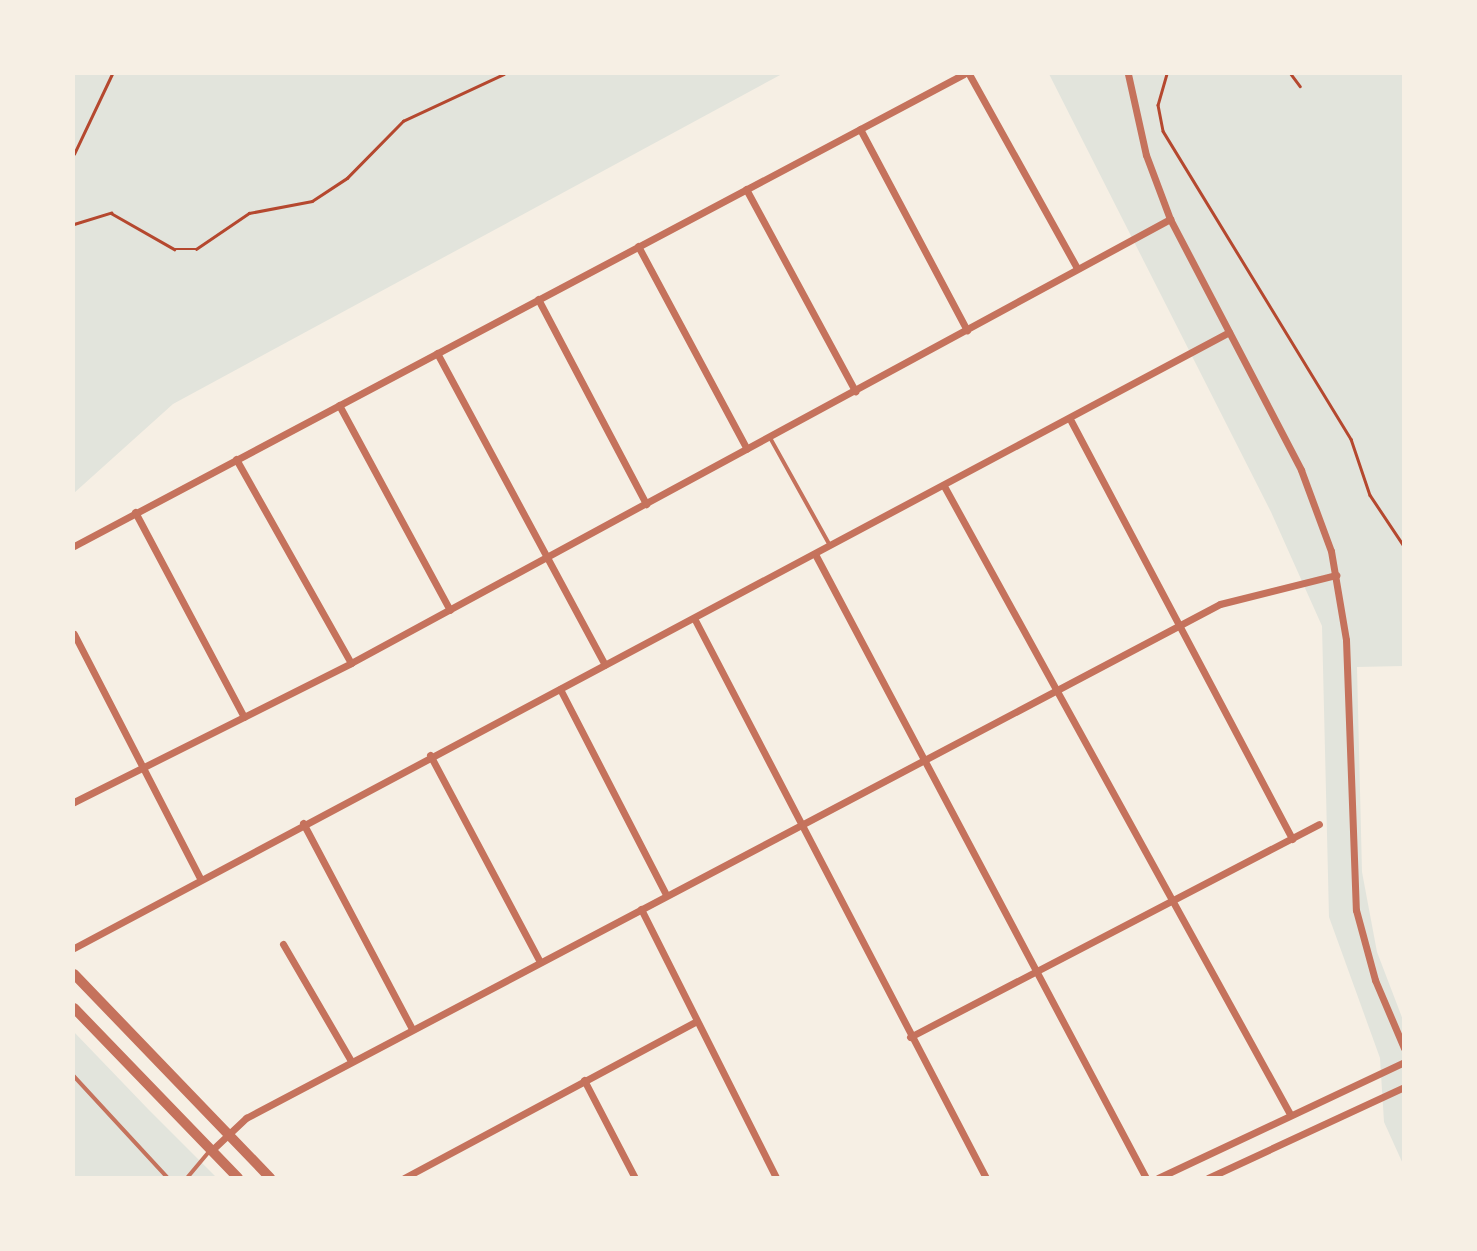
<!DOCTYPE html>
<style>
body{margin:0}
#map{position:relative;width:1477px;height:1251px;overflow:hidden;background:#f6efe4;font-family:"Source Sans 3",sans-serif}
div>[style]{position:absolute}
.green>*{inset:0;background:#e2e4dc}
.path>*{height:2.5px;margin:-1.25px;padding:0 1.25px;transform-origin:1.25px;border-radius:1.25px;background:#b5482f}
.service>*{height:3.5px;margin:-1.75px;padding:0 1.75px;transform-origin:1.75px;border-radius:1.75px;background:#c5725c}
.minor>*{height:7px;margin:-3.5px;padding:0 3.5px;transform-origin:3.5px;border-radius:3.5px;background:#c5725c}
.tertiary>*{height:10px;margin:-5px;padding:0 5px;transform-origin:5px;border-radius:5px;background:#c5725c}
span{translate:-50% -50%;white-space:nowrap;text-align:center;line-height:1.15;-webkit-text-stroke:6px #f6efe4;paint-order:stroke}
.frame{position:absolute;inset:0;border:75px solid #f6efe4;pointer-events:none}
</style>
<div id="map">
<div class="green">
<div style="clip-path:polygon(74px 74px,782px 74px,173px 404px,74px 493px)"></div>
<div style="clip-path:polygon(1049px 74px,1403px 74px,1403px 666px,1357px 667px,1362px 872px,1377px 952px,1403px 1020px,1403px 1164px,1384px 1122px,1380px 1058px,1329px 917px,1322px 626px,1271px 512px)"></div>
<div style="clip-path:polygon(74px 1032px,148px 1109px,216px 1177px,74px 1177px)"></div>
</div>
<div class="path">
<div style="left:1167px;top:74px;width:32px;rotate:106deg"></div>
<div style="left:1158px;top:105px;width:26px;rotate:79deg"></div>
<div style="left:1163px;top:131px;width:361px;rotate:58.6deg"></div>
<div style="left:1351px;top:439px;width:59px;rotate:71.3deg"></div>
<div style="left:1370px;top:495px;width:61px;rotate:56.3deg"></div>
<div style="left:1291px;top:74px;width:15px;rotate:53deg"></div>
<div style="left:74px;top:154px;width:89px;rotate:-64.6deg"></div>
<div style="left:74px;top:224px;width:39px;rotate:-17deg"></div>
<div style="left:111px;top:213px;width:73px;rotate:29.7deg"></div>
<div style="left:174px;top:249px;width:22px"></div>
<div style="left:196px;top:249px;width:64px;rotate:-34.2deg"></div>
<div style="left:249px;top:213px;width:64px;rotate:-10.8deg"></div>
<div style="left:312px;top:201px;width:42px;rotate:-33.3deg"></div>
<div style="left:347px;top:178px;width:80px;rotate:-45.5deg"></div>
<div style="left:403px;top:121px;width:111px;rotate:-25deg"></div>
</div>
<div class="service">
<div style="left:770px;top:437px;width:124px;rotate:60.9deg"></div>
<div style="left:74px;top:1076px;width:139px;rotate:47.3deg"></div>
<div style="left:187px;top:1178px;width:35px;rotate:-50deg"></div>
</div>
<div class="minor">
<div style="left:969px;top:74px;width:222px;rotate:60.9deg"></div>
<div style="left:1128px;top:74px;width:83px;rotate:77.5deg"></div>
<div style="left:1146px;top:155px;width:68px;rotate:69.4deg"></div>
<div style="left:1170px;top:219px;width:283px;rotate:62.4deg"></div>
<div style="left:1301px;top:470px;width:86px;rotate:69.7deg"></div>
<div style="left:1331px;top:551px;width:90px;rotate:80.4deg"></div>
<div style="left:1346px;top:640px;width:270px;rotate:87.9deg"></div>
<div style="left:1356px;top:910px;width:73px;rotate:74.8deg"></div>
<div style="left:1375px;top:980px;width:74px;rotate:66.9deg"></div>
<div style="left:860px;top:129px;width:228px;rotate:62deg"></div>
<div style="left:746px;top:189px;width:230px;rotate:61.6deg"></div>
<div style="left:638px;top:246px;width:230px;rotate:61.8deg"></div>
<div style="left:538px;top:299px;width:232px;rotate:62.2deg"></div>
<div style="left:437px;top:353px;width:354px;rotate:61.7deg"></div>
<div style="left:339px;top:405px;width:233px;rotate:61.6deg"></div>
<div style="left:1071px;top:421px;width:473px;rotate:62.1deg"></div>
<div style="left:236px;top:459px;width:234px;rotate:60.6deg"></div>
<div style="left:944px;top:486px;width:717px;rotate:61.15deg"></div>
<div style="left:135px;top:512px;width:232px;rotate:62deg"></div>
<div style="left:74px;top:546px;width:1007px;rotate:-27.94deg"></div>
<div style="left:815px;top:554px;width:706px;rotate:62.06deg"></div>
<div style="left:694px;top:618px;width:632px;rotate:62.46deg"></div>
<div style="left:74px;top:634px;width:275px;rotate:62.7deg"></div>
<div style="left:560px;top:689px;width:231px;rotate:62.7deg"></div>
<div style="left:430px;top:755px;width:234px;rotate:62deg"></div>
<div style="left:74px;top:802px;width:310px;rotate:-26.6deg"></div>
<div style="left:351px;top:663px;width:932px;rotate:-28.46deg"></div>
<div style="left:303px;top:823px;width:233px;rotate:62.1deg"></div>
<div style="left:641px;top:909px;width:301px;rotate:63.3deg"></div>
<div style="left:283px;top:944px;width:135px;rotate:59.8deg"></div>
<div style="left:74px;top:948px;width:1309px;rotate:-28.07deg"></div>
<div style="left:910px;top:1037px;width:461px;rotate:-27.5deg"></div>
<div style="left:584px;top:1080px;width:110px;rotate:62.5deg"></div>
<div style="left:212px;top:1150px;width:47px;rotate:-43.3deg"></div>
<div style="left:246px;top:1118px;width:1101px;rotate:-27.82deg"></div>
<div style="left:1220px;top:604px;width:120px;rotate:-14deg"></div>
<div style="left:404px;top:1178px;width:332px;rotate:-28.2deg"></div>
<div style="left:1158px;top:1178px;width:272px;rotate:-25.2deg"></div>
<div style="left:1208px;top:1178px;width:216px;rotate:-24.9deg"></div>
</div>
<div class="tertiary">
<div style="left:74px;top:974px;width:283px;rotate:46.1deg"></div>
<div style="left:74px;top:1008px;width:236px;rotate:46deg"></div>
</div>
<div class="frame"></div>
</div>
